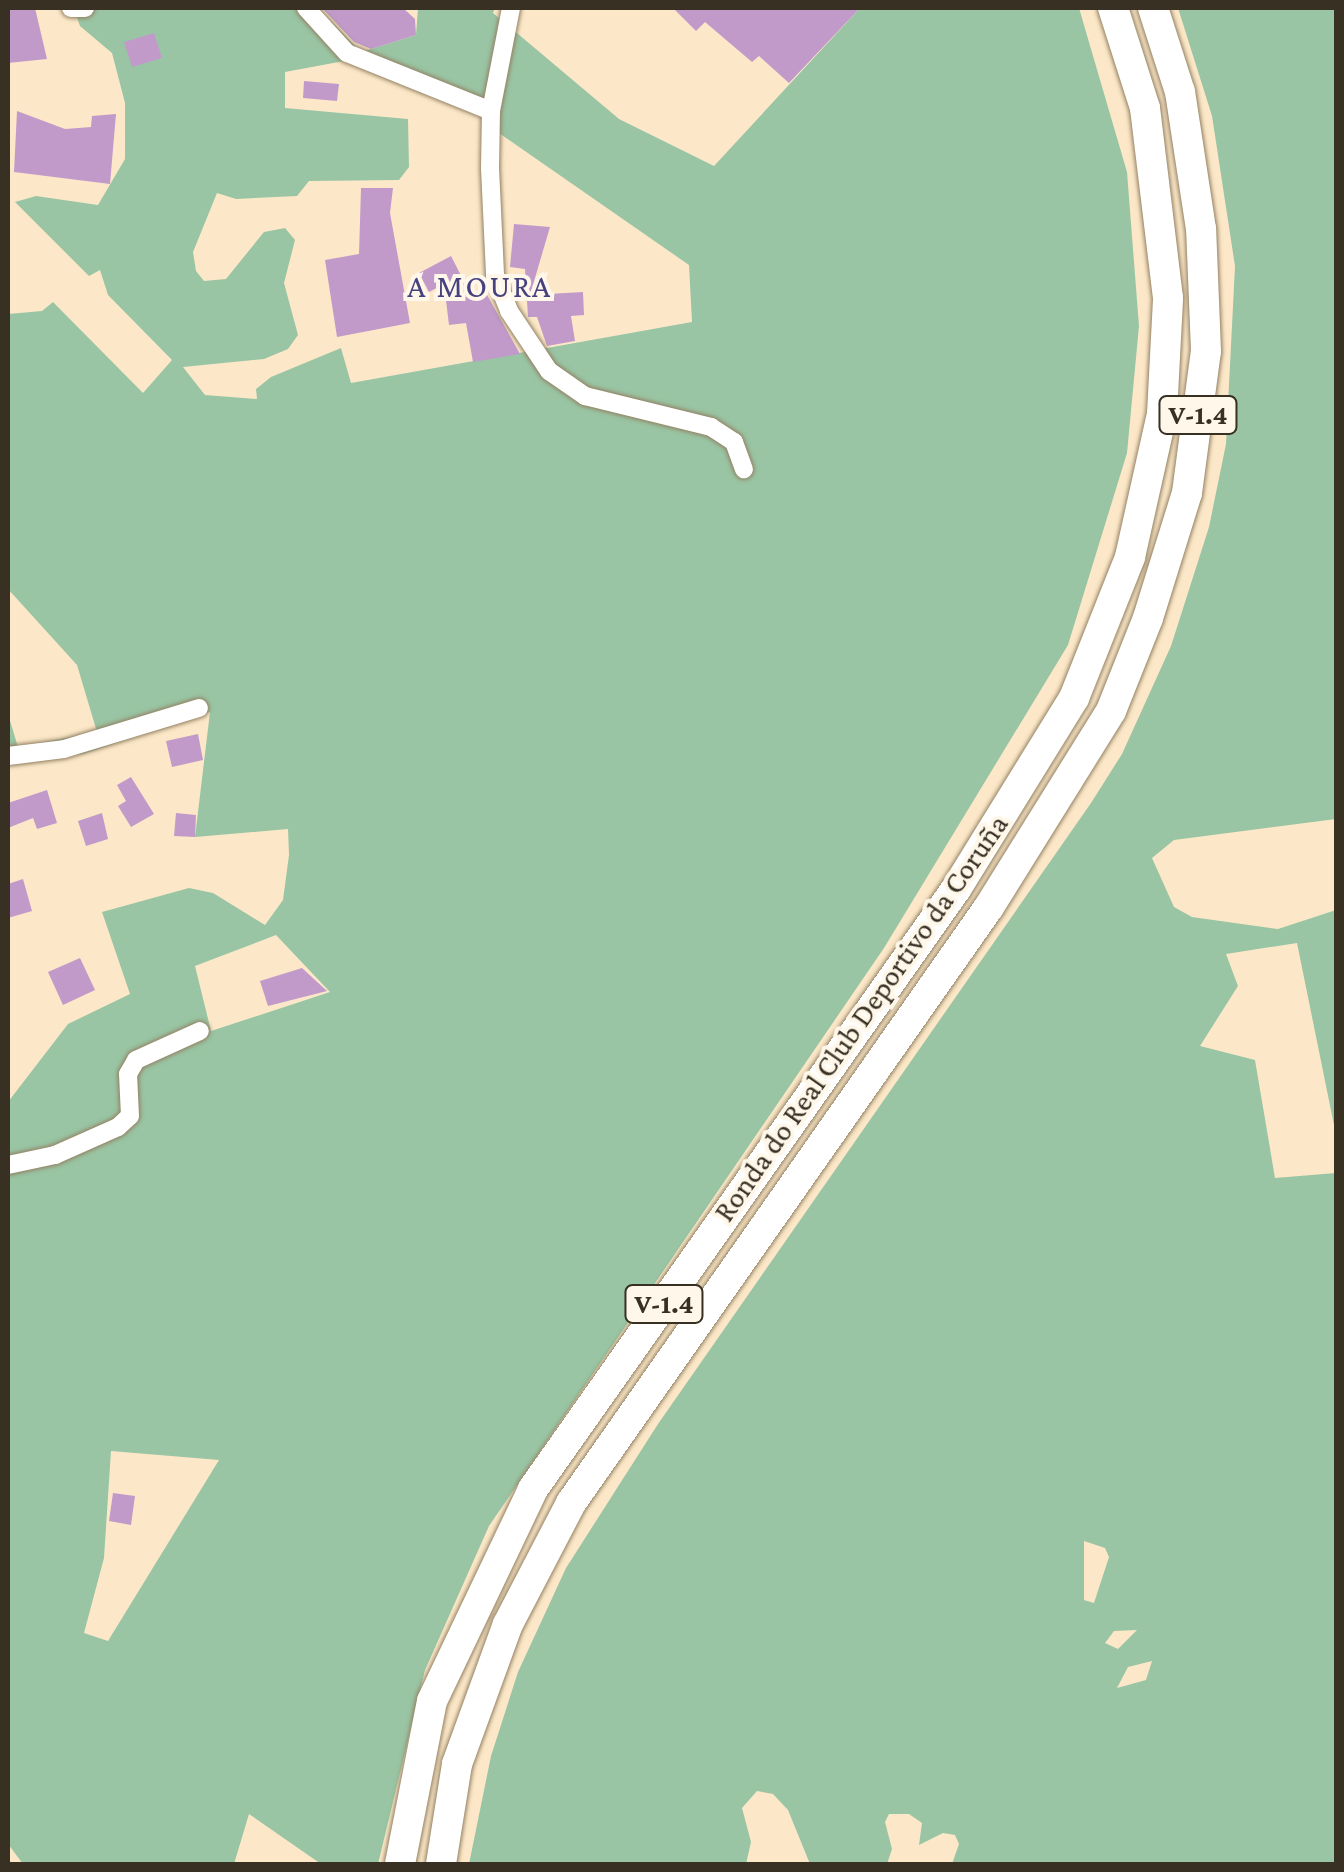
<!DOCTYPE html>
<meta charset="utf-8">
<style>
body{margin:0}
#map{position:relative;width:1344px;height:1872px;overflow:hidden;background:#fce8c8;font-family:"Crimson Pro",serif}
div>[style]{position:absolute}
.green>*{inset:0;background:#99c5a4}
.building>*{inset:0;background:#c19aca}
.roads{filter:drop-shadow(0 0 2px #938163) drop-shadow(0 0 2px #938163)}
.minor>*{height:18px;margin:-9px;padding:0 9px;transform-origin:9px;border-radius:9px;background:#fff}
.trunk>*{height:30px;margin:-15px;padding:0 15px;transform-origin:15px;border-radius:15px;background:#fff}
span{translate:-50% -50%;white-space:nowrap;text-align:center;line-height:1.15;-webkit-text-stroke:8px #fff7ea;paint-order:stroke}
.shield-label span{padding:2px 8px;background:#fff7ea;border:2px solid;border-radius:8px;-webkit-text-stroke-width:0}
.shield-label{font-size:28px;color:#373023;font-weight:700}
.street-label{font-size:30px;color:#373023}
.neighbourhood-label{font-size:32px;color:#46417f;letter-spacing:2.5px}
.frame{position:absolute;inset:0;border:10px solid #373023;pointer-events:none}
</style>
<div id="map">
<div class="green">
<div style="clip-path:polygon(evenodd,81px 8px,318px 8px,361px 52px,416px 35px,418px 8px,495px 8px,493px 13px,619px 119px,714px 166px,860px 8px,1079px 8px,1127px 172px,1139px 326px,1127px 453px,1068px 645px,884px 948px,489px 1526px,425px 1670px,378px 1864px,321px 1864px,249px 1814px,234px 1864px,23px 1864px,8px 1844px,8px 1102px,68px 1024px,130px 994px,102px 912px,189px 888px,213px 893px,265px 925px,283px 900px,289px 855px,288px 829px,195px 837px,210px 712px,83px 754px,8px 764px,8px 714px,18px 747px,97px 732px,77px 665px,8px 589px,8px 314px,42px 311px,53px 302px,143px 393px,172px 360px,108px 295px,100px 270px,89px 276px,15px 202px,36px 196px,98px 205px,125px 159px,125px 103px,112px 53px,80px 26px,75px 12px,81px 8px,344px 61px,479px 114px,499px 113px,499px 133px,689px 265px,692px 322px,351px 383px,341px 348px,271px 377px,256px 389px,257px 399px,205px 395px,183px 367px,264px 359px,288px 349px,298px 335px,284px 283px,295px 240px,285px 228px,264px 232px,226px 279px,204px 281px,196px 271px,193px 252px,217px 193px,236px 199px,297px 196px,309px 181px,399px 180px,409px 167px,408px 119px,285px 108px,285px 72px,344px 61px,81px 8px,276px 935px,330px 992px,211px 1031px,195px 966px,276px 935px,81px 8px,111px 1451px,219px 1460px,108px 1641px,84px 1633px,104px 1558px,111px 1451px)"></div>
<div style="clip-path:polygon(evenodd,1178px 8px,1336px 8px,1336px 819px,1174px 840px,1152px 858px,1174px 907px,1192px 917px,1278px 929px,1336px 910px,1336px 1135px,1297px 943px,1226px 954px,1238px 986px,1200px 1046px,1255px 1060px,1275px 1178px,1336px 1173px,1336px 1864px,952px 1864px,959px 1844px,955px 1835px,943px 1833px,919px 1845px,922px 1823px,909px 1814px,889px 1814px,885px 1822px,892px 1849px,887px 1864px,810px 1864px,788px 1810px,773px 1794px,757px 1791px,742px 1808px,751px 1842px,746px 1864px,469px 1864px,491px 1756px,518px 1672px,566px 1568px,658px 1424px,1091px 803px,1122px 754px,1171px 646px,1209px 527px,1226px 444px,1235px 266px,1212px 116px,1178px 8px,1084px 1541px,1105px 1548px,1109px 1557px,1094px 1603px,1084px 1600px,1084px 1541px,1178px 8px,1137px 1630px,1118px 1649px,1105px 1643px,1114px 1631px,1137px 1630px,1178px 8px,1152px 1661px,1146px 1680px,1117px 1688px,1128px 1667px,1152px 1661px)"></div>
</div>
<div class="building">
<div style="clip-path:polygon(8px 8px,35px 8px,47px 59px,8px 63px)"></div>
<div style="clip-path:polygon(322px 8px,403px 8px,415px 19px,416px 35px,371px 49px,354px 42px)"></div>
<div style="clip-path:polygon(673px 8px,860px 8px,789px 83px,759px 56px,752px 62px,705px 22px,696px 31px)"></div>
<div style="clip-path:polygon(154px 33px,162px 58px,132px 67px,124px 42px)"></div>
<div style="clip-path:polygon(304px 81px,339px 84px,337px 101px,303px 98px)"></div>
<div style="clip-path:polygon(17px 111px,65px 129px,91px 127px,92px 116px,116px 114px,110px 184px,14px 172px)"></div>
<div style="clip-path:polygon(361px 188px,393px 188px,390px 213px,410px 323px,337px 337px,325px 260px,359px 254px)"></div>
<div style="clip-path:polygon(514px 224px,550px 227px,530px 295px,583px 292px,584px 315px,571px 316px,575px 341px,547px 346px,537px 317px,528px 317px,525px 269px,510px 267px)"></div>
<div style="clip-path:polygon(451px 256px,473px 299px,486px 293px,520px 354px,473px 362px,466px 323px,449px 325px,444px 284px,429px 292px,419px 273px)"></div>
<div style="clip-path:polygon(198px 734px,203px 760px,172px 767px,166px 741px)"></div>
<div style="clip-path:polygon(131px 777px,154px 814px,131px 827px,118px 806px,126px 801px,117px 785px)"></div>
<div style="clip-path:polygon(47px 790px,57px 823px,37px 829px,33px 818px,8px 828px,8px 803px)"></div>
<div style="clip-path:polygon(102px 813px,108px 839px,86px 846px,78px 821px)"></div>
<div style="clip-path:polygon(176px 813px,196px 815px,195px 837px,174px 836px)"></div>
<div style="clip-path:polygon(23px 879px,32px 911px,8px 918px,8px 884px)"></div>
<div style="clip-path:polygon(80px 958px,95px 990px,63px 1005px,48px 972px)"></div>
<div style="clip-path:polygon(302px 968px,327px 991px,268px 1006px,260px 981px)"></div>
<div style="clip-path:polygon(113px 1493px,135px 1496px,131px 1525px,109px 1521px)"></div>
</div>
<div class="roads">
<div class="minor">
<div style="left:71px;top:8px;width:14px"></div>
<div style="left:306px;top:8px;width:61px;rotate:47.7deg"></div>
<div style="left:347px;top:53px;width:155px;rotate:21.9deg"></div>
<div style="left:511px;top:8px;width:105px;rotate:101deg"></div>
<div style="left:491px;top:111px;width:57px;rotate:91deg"></div>
<div style="left:490px;top:168px;width:108px;rotate:87.3deg"></div>
<div style="left:495px;top:276px;width:38px;rotate:68deg"></div>
<div style="left:509px;top:311px;width:72px;rotate:56.3deg"></div>
<div style="left:549px;top:371px;width:44px;rotate:34.8deg"></div>
<div style="left:585px;top:396px;width:130px;rotate:13.8deg"></div>
<div style="left:711px;top:427px;width:27px;rotate:33deg"></div>
<div style="left:734px;top:442px;width:29px;rotate:70deg"></div>
<div style="left:8px;top:756px;width:56px;rotate:-7.1deg"></div>
<div style="left:64px;top:749px;width:141px;rotate:-16.9deg"></div>
<div style="left:8px;top:1165px;width:48px;rotate:-12deg"></div>
<div style="left:55px;top:1155px;width:69px;rotate:-24deg"></div>
<div style="left:118px;top:1127px;width:16px;rotate:-43deg"></div>
<div style="left:130px;top:1116px;width:42px;rotate:-92.7deg"></div>
<div style="left:128px;top:1074px;width:16px;rotate:-60deg"></div>
<div style="left:136px;top:1060px;width:70px;rotate:-24.4deg"></div>
</div>
<div class="trunk">
<div style="left:400px;top:1864px;width:166px;rotate:-78.9deg"></div>
<div style="left:432px;top:1701px;width:235px;rotate:-64.5deg"></div>
<div style="left:533px;top:1489px;width:734px;rotate:-54.82deg"></div>
<div style="left:956px;top:889px;width:225px;rotate:-58.3deg"></div>
<div style="left:1074px;top:698px;width:152px;rotate:-68.3deg"></div>
<div style="left:1130px;top:557px;width:147px;rotate:-77.4deg"></div>
<div style="left:1162px;top:414px;width:116px;rotate:-87deg"></div>
<div style="left:1168px;top:298px;width:191px;rotate:-96.9deg"></div>
<div style="left:1145px;top:108px;width:105px;rotate:-107.7deg"></div>
<div style="left:441px;top:1864px;width:101px;rotate:-80.9deg"></div>
<div style="left:457px;top:1764px;width:149px;rotate:-70deg"></div>
<div style="left:508px;top:1624px;width:136px;rotate:-62.5deg"></div>
<div style="left:571px;top:1503px;width:728px;rotate:-54.96deg"></div>
<div style="left:989px;top:907px;width:231px;rotate:-58.1deg"></div>
<div style="left:1111px;top:711px;width:100px;rotate:-68.3deg"></div>
<div style="left:1148px;top:618px;width:131px;rotate:-72.7deg"></div>
<div style="left:1187px;top:493px;width:143px;rotate:-82.4deg"></div>
<div style="left:1206px;top:351px;width:122px;rotate:-92.3deg"></div>
<div style="left:1201px;top:229px;width:139px;rotate:-98.7deg"></div>
<div style="left:1180px;top:92px;width:88px;rotate:-107.8deg"></div>
</div>
</div>
<div class="shield-label">
<span style="left:1198px;top:415px">V-1.4</span>
<span style="left:664px;top:1304px">V-1.4</span>
</div>
<div class="street-label">
<span style="left:861px;top:1018px;rotate:-55deg">Ronda do Real Club Deportivo da Coruña</span>
</div>
<div class="neighbourhood-label">
<span style="left:480px;top:286px">A MOURA</span>
</div>
<div class="frame"></div>
</div>
